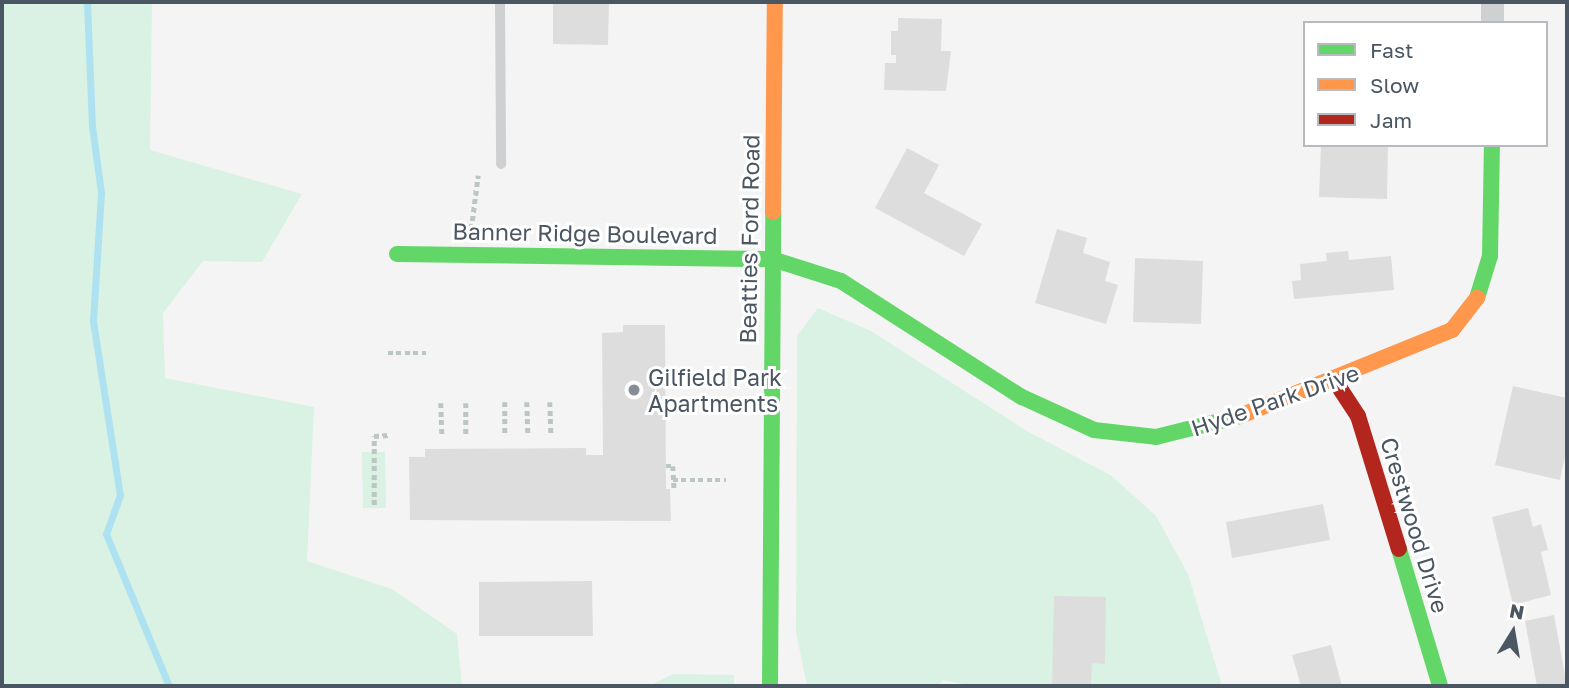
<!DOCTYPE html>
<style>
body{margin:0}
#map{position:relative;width:1569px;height:688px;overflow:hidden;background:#f4f4f4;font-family:"Golos Text",sans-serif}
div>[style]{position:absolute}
.green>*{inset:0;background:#d9f2e3}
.stream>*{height:7px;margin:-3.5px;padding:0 3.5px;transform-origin:3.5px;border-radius:3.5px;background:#aee2f0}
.building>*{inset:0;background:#ddddde}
.path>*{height:4.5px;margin-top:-2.25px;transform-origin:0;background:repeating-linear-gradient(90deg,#bcc7c4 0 5px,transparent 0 8.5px)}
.lane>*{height:10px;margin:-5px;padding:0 5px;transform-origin:5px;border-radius:5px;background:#ced0d2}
.street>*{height:23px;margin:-11.5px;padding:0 11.5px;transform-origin:11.5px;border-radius:11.5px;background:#ced0d2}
.fast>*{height:16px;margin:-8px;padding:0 8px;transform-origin:8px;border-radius:8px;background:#63d668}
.slow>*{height:16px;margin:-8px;padding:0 8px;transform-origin:8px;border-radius:8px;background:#ff974d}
.jam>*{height:16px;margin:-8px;padding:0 8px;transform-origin:8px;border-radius:8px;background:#b3261e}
.dots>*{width:19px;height:19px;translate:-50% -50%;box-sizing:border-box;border:4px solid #fff;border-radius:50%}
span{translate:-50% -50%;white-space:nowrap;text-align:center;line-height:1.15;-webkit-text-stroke:6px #fff;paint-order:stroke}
.street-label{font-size:23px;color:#4a5661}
.poi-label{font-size:23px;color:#4a5661}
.left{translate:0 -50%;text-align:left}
.frame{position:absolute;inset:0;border:4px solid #4a5661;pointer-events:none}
.legend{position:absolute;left:1303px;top:21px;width:245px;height:126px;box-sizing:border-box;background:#fff;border:2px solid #b7bbc0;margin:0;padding:9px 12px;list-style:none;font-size:21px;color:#4a5661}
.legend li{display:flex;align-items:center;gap:14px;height:35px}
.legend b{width:35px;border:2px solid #b7bbc0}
.north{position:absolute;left:1478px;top:597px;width:70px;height:70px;-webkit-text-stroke:5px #fff;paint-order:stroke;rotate:11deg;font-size:19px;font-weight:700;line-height:28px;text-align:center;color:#4a5661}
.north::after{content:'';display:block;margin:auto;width:24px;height:32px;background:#4a5661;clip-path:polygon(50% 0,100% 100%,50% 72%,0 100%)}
</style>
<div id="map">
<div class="green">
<div style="clip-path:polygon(2px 2px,152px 2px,150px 150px,302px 194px,262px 262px,203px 261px,163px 313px,165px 378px,314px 407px,307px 561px,392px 589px,457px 634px,462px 686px,2px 686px)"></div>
<div style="clip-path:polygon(818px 308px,871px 331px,1027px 431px,1112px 476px,1156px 516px,1188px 574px,1222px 686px,974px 686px,943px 680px,937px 686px,807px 686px,796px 632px,797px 336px)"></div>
<div style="clip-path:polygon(362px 452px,385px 452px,386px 508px,363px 508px)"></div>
<div style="clip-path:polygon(673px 674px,734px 675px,734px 686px,649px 686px)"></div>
</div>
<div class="stream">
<div style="left:87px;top:2px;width:124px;rotate:87.7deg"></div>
<div style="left:92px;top:126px;width:68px;rotate:82.3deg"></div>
<div style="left:101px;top:193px;width:128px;rotate:93.6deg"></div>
<div style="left:93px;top:321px;width:176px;rotate:81.2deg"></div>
<div style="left:120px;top:495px;width:41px;rotate:109.7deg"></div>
<div style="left:106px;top:534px;width:165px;rotate:67.5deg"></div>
</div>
<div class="building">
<div style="clip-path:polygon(553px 2px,609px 2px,608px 45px,553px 44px)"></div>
<div style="clip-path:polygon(898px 18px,942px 19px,941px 51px,951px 51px,946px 91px,884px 90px,885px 63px,896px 63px,896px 55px,891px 55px,891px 31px,898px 31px)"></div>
<div style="clip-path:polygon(1321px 145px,1388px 145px,1387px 199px,1319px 197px)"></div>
<div style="clip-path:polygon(907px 148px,939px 165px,924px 193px,982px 224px,964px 256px,875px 208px)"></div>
<div style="clip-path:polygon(1057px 229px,1087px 238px,1083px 253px,1110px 262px,1105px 281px,1118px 285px,1106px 324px,1035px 303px)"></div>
<div style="clip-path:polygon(1348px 251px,1349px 260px,1391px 256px,1394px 290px,1294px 299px,1292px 281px,1301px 280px,1300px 264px,1327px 261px,1326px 253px)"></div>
<div style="clip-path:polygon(1135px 258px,1203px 261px,1201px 324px,1133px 322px)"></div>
<div style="clip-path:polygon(623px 325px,665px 325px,666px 489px,670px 489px,671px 521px,410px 520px,409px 457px,425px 457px,425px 449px,586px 448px,586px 455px,603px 455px,602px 333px,623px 332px)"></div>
<div style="clip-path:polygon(1513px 386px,1567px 398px,1567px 447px,1560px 480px,1495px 465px)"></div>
<div style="clip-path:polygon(1323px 504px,1330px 540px,1232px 558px,1226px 522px)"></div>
<div style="clip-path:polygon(1528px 508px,1533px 527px,1541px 524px,1548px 550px,1541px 552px,1551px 595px,1513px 605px,1492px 517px)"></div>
<div style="clip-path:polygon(592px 581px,593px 636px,479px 636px,479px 582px)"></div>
<div style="clip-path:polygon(1054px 596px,1106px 597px,1105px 664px,1092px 663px,1091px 686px,1052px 686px)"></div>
<div style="clip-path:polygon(1554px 615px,1567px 686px,1537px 686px,1525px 621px)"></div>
<div style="clip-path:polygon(1331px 645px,1342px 686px,1301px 686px,1292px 655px)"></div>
</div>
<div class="path">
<div style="left:471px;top:229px;width:54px;rotate:-82.6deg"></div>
<div style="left:388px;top:353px;width:38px"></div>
<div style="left:505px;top:402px;width:33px;rotate:90deg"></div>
<div style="left:527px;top:402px;width:33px;rotate:88deg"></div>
<div style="left:550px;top:402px;width:33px;rotate:88deg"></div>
<div style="left:441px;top:403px;width:32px;rotate:88deg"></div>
<div style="left:466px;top:403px;width:32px;rotate:90deg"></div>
<div style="left:666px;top:466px;width:7px"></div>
<div style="left:673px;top:466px;width:22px;rotate:87deg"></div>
<div style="left:673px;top:480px;width:53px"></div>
<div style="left:374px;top:505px;width:69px;rotate:-90deg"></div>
<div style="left:374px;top:436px;width:15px;rotate:-4deg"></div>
</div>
<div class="lane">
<div style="left:500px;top:2px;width:162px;rotate:89.6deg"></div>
</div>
<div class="street">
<div style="left:1492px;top:23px;width:21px;rotate:-90deg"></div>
</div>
<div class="fast">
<div style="left:397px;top:254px;width:375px;rotate:0.8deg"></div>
<div style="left:772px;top:259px;width:72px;rotate:17.7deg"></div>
<div style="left:841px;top:281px;width:215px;rotate:32.7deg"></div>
<div style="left:1022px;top:397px;width:79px;rotate:24.6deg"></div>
<div style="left:1094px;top:430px;width:62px;rotate:6.4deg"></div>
<div style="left:1156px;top:437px;width:87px;rotate:-14deg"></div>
<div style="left:1477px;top:298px;width:44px;rotate:-72.8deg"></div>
<div style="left:1490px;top:256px;width:111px;rotate:-89deg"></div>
<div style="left:1399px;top:549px;width:143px;rotate:73.3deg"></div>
<div style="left:770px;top:686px;width:474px;rotate:-89.6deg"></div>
</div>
<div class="slow">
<div style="left:773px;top:212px;width:210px;rotate:-89.5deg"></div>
<div style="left:1240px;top:416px;width:229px;rotate:-22.1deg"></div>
<div style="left:1452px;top:330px;width:41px;rotate:-52deg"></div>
</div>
<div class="jam">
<div style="left:1335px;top:381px;width:42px;rotate:56.7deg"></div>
<div style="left:1358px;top:416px;width:139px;rotate:72.9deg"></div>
</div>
<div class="dots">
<div style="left:634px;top:390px;background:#868d94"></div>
</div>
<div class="street-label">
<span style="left:585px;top:233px;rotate:1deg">Banner Ridge Boulevard</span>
<span style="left:749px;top:239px;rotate:-89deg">Beatties Ford Road</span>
<span style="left:1275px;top:400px;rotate:-19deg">Hyde Park Drive</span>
<span style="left:1415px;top:525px;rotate:73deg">Crestwood Drive</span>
</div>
<div class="poi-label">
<span class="left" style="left:648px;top:390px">Gilfield Park<br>Apartments</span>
</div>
<div class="frame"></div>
<ul class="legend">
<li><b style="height:9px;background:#63d668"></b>Fast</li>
<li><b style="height:9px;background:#ff974d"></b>Slow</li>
<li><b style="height:9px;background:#b3261e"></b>Jam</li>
</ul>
<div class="north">N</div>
</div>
